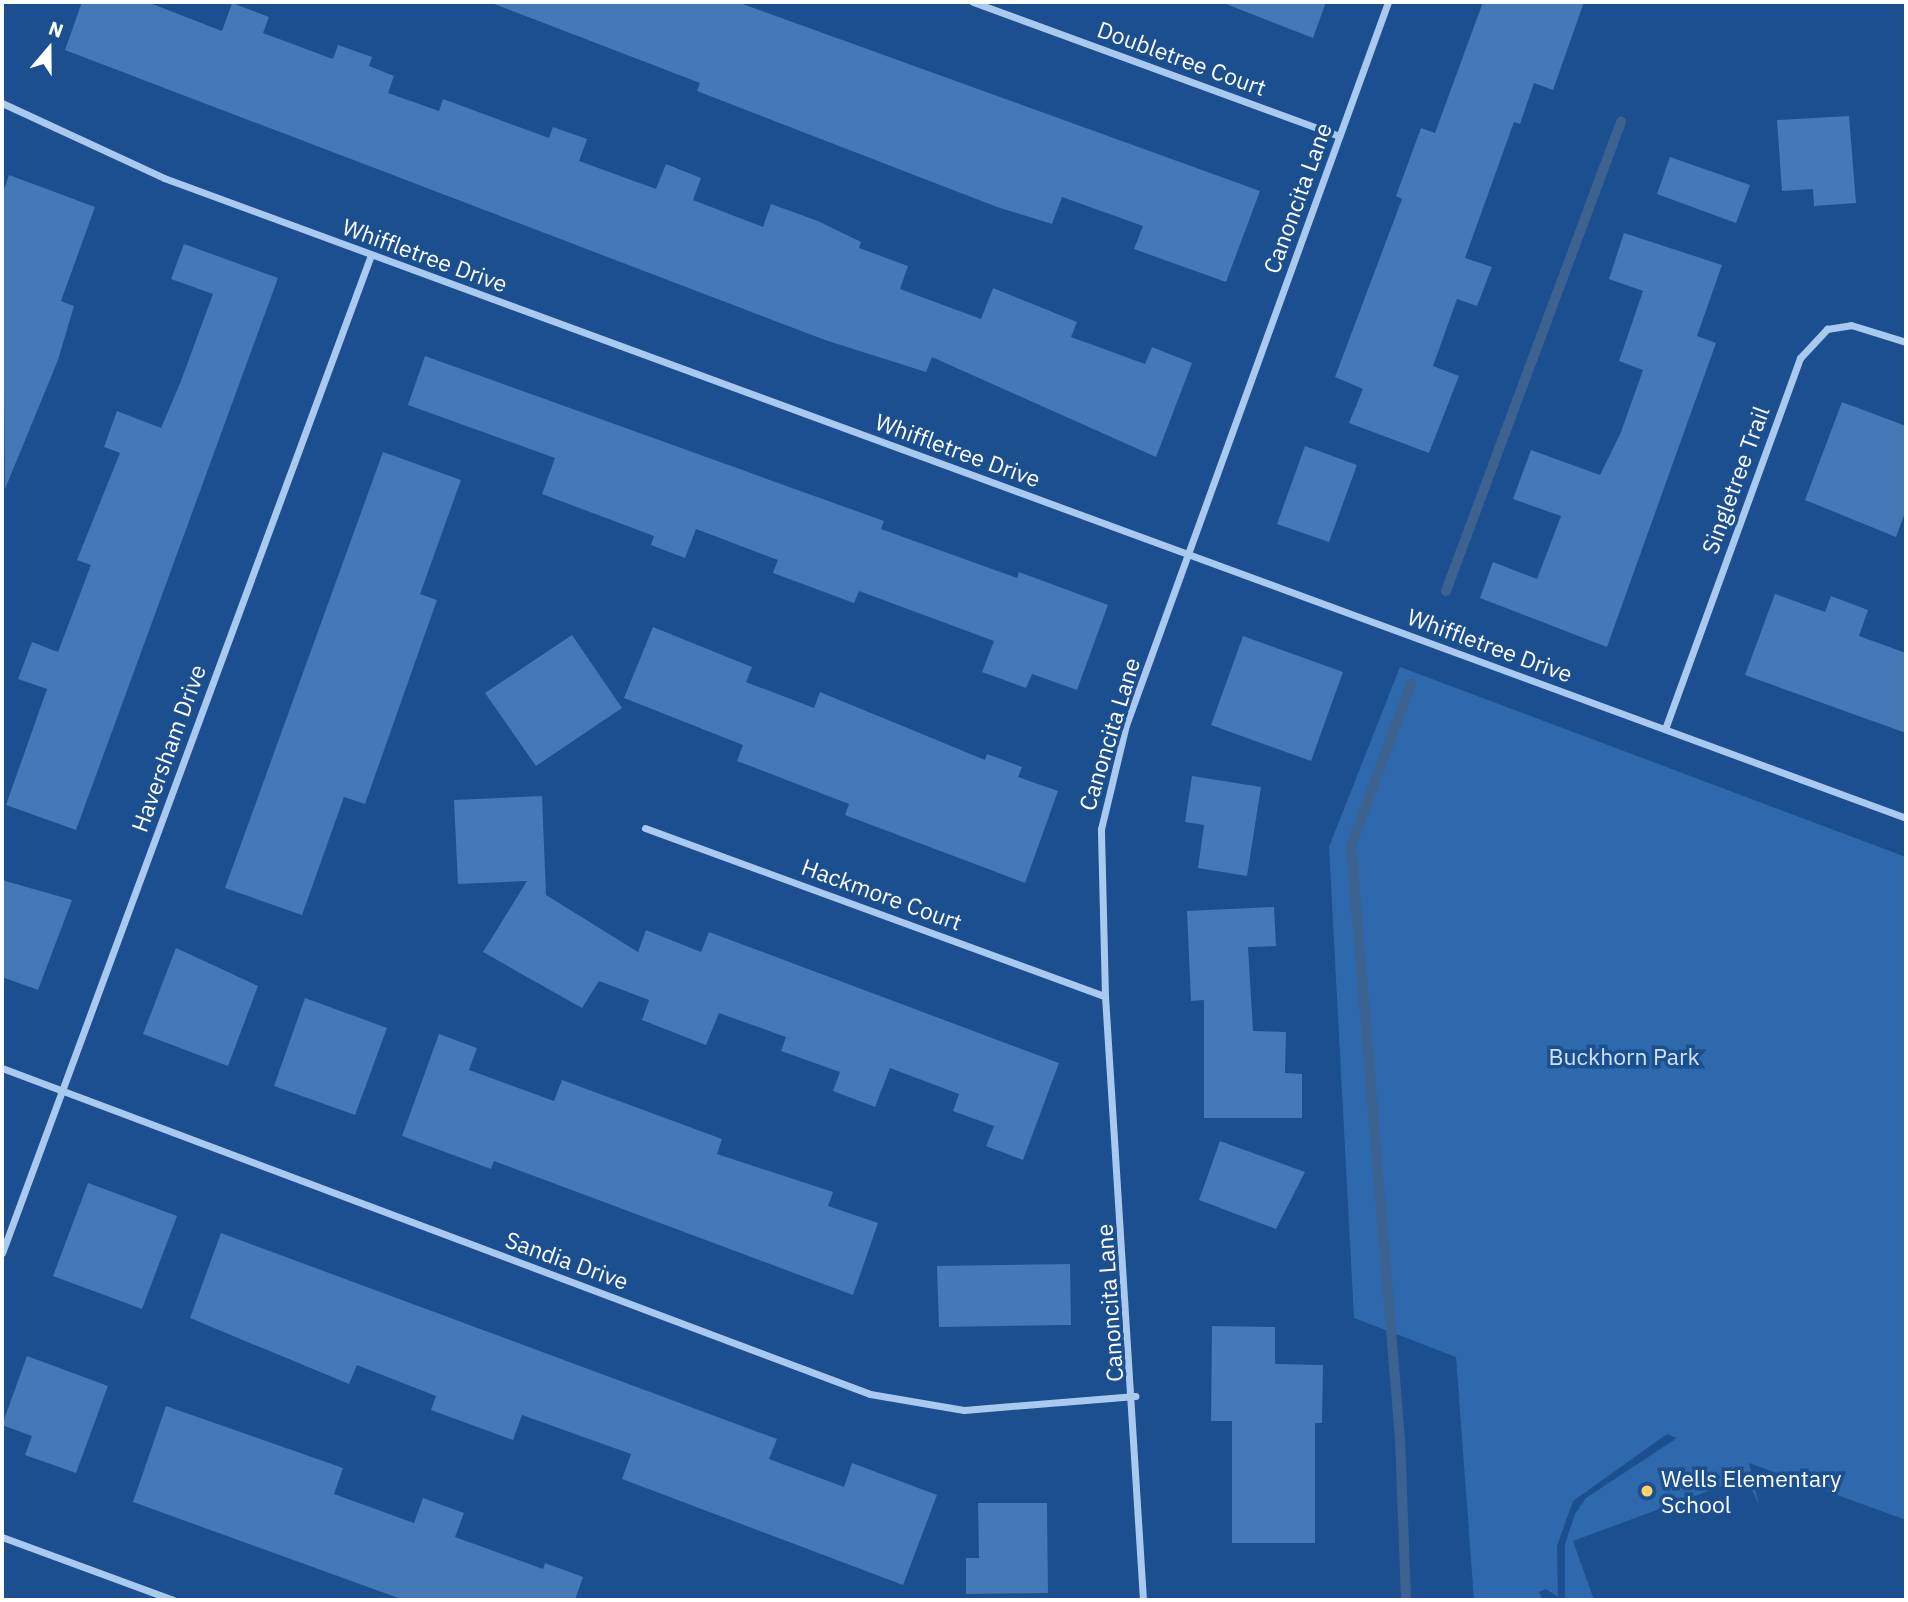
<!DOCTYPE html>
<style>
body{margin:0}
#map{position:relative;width:1908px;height:1602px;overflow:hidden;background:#1b4f8f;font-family:"IBM Plex Sans",sans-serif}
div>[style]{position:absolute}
.green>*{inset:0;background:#2e69ad}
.stream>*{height:10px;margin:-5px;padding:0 5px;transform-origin:5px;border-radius:5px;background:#3c6290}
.building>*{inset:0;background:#4478b7}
.street>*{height:7px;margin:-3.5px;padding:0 3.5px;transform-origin:3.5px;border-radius:3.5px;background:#a9c9ee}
.dots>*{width:19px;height:19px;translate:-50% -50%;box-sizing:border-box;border:4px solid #1b4f8f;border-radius:50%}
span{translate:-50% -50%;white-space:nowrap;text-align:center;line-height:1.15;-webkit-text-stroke:7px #1b4f8f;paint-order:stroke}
.street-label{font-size:23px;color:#fff}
.park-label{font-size:23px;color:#cfe3fa}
.poi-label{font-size:23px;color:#fff}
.left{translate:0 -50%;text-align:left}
.frame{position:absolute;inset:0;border:4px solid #fff;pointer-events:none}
.north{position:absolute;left:14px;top:14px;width:70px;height:70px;-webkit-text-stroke:5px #1b4f8f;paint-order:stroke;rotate:20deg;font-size:19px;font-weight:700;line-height:28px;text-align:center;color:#fff}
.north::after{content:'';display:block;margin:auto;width:24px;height:32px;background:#fff;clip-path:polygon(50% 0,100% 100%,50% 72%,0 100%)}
</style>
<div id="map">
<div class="green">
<div style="clip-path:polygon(1400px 667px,1906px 857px,1906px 1520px,1749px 1463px,1759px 1505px,1746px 1477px,1573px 1541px,1594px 1600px,1565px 1600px,1565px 1544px,1575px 1514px,1586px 1498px,1677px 1438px,1667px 1434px,1573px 1501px,1557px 1546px,1558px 1597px,1546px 1589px,1539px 1592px,1543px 1600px,1474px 1600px,1456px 1357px,1354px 1318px,1329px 847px)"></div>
</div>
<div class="stream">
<div style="left:1446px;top:591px;width:501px;rotate:-69.54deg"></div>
<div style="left:1406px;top:1600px;width:161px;rotate:-92.1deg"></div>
<div style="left:1400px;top:1439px;width:595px;rotate:-94.72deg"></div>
<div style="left:1351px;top:846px;width:173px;rotate:-69.7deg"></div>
</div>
<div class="building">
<div style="clip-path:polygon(82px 2px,147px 2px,222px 31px,232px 3px,269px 17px,263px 33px,333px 59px,338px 45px,372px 57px,369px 66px,394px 76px,388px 93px,439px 111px,443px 99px,549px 138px,553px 127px,587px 139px,579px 161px,656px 189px,666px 164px,701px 178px,693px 200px,763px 227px,771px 204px,818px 221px,861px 242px,859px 248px,908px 266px,900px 289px,981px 319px,993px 288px,1077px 322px,1071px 337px,1145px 364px,1152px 347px,1192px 363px,1156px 457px,932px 357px,926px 372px,825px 340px,65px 50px)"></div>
<div style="clip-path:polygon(489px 2px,737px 2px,1260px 191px,1226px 282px,1134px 249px,1143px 226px,1062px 197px,1052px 224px,997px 207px,697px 91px,700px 83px)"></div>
<div style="clip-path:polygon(1221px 2px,1326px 2px,1313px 38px)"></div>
<div style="clip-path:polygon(1483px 2px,1584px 2px,1553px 90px,1534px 83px,1520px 124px,1514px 122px,1465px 258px,1492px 267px,1477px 306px,1457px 299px,1433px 366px,1459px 376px,1429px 453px,1349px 423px,1363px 389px,1335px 377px,1402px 199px,1396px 196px,1421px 128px,1435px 133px)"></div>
<div style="clip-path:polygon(1849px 116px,1856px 203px,1814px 206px,1813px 189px,1782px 191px,1777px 120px)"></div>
<div style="clip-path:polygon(1670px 157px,1750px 185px,1736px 223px,1657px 194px)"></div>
<div style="clip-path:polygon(9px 175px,95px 207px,61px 301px,74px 306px,58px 360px,5px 489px,2px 195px)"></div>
<div style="clip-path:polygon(1624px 233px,1722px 265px,1697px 336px,1716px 343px,1607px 647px,1480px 598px,1493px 562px,1537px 579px,1561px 516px,1513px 499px,1531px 450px,1600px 475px,1621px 432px,1643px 370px,1619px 361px,1643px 291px,1609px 279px)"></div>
<div style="clip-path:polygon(184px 244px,278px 278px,76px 830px,6px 805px,47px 689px,18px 679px,32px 642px,58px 652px,91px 565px,77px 560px,120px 453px,104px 447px,117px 411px,161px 428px,181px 381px,213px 294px,171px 279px)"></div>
<div style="clip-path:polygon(425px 356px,884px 521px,881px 529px,1017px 578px,1019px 572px,1108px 605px,1077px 690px,1032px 674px,1026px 688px,982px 672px,994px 641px,859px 591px,854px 603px,773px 573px,778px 560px,696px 529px,685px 558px,651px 545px,654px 536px,542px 494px,555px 458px,408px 405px)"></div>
<div style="clip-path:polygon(1842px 402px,1906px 426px,1906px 510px,1896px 537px,1805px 500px)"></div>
<div style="clip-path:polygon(1305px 446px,1357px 465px,1329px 542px,1277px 524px)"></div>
<div style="clip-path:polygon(383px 452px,461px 480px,420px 594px,437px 600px,365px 804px,344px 797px,302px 915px,225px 888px)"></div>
<div style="clip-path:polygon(1775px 594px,1825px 612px,1831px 596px,1868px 610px,1859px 636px,1906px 653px,1906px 733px,1745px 675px)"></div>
<div style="clip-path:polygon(653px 627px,752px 667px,746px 682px,814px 708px,820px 692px,985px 760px,987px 754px,1022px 767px,1018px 777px,1058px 791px,1025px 883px,845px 815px,849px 804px,737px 761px,743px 745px,624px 698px)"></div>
<div style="clip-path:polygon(572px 635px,622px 708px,536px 766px,485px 693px)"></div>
<div style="clip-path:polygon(1243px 636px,1343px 672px,1311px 761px,1211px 725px)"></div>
<div style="clip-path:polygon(1192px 776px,1261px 787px,1247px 876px,1198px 868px,1204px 825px,1185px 822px)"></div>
<div style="clip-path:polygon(542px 796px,546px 895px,638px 952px,646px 930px,701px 952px,709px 932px,1059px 1063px,1023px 1160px,986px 1146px,994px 1126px,953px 1111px,959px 1094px,890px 1068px,875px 1107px,833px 1091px,840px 1072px,781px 1051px,786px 1037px,719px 1013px,706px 1045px,642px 1020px,649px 1000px,599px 981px,582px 1008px,483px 952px,527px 881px,458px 884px,454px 800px)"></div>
<div style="clip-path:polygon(2px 880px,72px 900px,38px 990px,2px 977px)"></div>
<div style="clip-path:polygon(1274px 907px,1276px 946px,1248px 947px,1253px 1031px,1286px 1032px,1285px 1073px,1302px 1074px,1302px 1118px,1204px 1118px,1204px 1000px,1191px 1001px,1187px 911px)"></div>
<div style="clip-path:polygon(176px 948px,258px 986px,228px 1066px,143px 1034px)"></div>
<div style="clip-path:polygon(305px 998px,387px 1028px,355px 1115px,274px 1086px)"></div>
<div style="clip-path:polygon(439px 1034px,477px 1048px,469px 1070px,554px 1101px,562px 1080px,722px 1139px,717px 1154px,833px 1192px,828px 1206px,878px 1223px,853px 1295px,494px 1161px,491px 1169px,402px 1136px)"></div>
<div style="clip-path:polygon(1220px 1141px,1305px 1172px,1276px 1229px,1199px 1200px)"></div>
<div style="clip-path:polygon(88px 1183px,177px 1216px,142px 1309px,53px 1276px)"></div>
<div style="clip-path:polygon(221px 1233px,777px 1439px,769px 1459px,844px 1487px,852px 1463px,937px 1495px,903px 1585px,622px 1479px,631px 1454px,522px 1415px,513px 1440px,431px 1410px,436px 1396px,357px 1365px,349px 1384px,190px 1318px)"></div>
<div style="clip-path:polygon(1070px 1264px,1071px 1325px,939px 1327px,937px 1266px)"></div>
<div style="clip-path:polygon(1212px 1326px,1275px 1327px,1275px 1364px,1323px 1365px,1322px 1423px,1315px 1423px,1315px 1543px,1232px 1543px,1232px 1421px,1211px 1421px)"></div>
<div style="clip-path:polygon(27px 1356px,108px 1386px,76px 1473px,25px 1455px,32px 1436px,2px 1425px)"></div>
<div style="clip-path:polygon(166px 1406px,343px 1468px,334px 1494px,414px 1523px,423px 1498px,464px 1513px,455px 1537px,543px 1569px,545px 1563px,583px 1577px,575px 1600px,404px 1600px,133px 1502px)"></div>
<div style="clip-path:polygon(978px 1503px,1047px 1503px,1048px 1593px,966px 1594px,966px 1558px,979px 1558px)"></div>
</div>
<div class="street">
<div style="left:973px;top:2px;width:390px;rotate:20.1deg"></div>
<div style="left:2px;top:103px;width:179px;rotate:24.8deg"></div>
<div style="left:164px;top:178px;width:1856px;rotate:20.17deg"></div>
<div style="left:1665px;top:729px;width:395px;rotate:-70deg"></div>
<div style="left:1800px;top:358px;width:40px;rotate:-47deg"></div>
<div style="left:1827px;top:329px;width:24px;rotate:-9deg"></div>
<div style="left:1851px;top:325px;width:58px;rotate:17.2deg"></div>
<div style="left:645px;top:828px;width:490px;rotate:20.1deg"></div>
<div style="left:2px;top:1068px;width:927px;rotate:20.58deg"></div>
<div style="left:870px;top:1394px;width:95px;rotate:9.7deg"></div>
<div style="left:964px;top:1410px;width:172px;rotate:-4.7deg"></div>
<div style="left:2px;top:1253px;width:1064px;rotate:-69.71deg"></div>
<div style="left:2px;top:1537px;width:182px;rotate:20.2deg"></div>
<div style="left:1143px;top:1600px;width:605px;rotate:-93.6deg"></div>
<div style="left:1105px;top:996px;width:167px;rotate:-91.4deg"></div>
<div style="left:1101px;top:829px;width:107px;rotate:-76.5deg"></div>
<div style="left:1126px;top:725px;width:769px;rotate:-70.08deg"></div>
</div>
<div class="dots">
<div style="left:1647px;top:1491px;background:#ffd166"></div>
</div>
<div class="street-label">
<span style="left:1182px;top:58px;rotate:20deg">Doubletree Court</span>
<span style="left:1297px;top:198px;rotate:-70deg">Canoncita Lane</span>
<span style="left:425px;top:255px;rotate:20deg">Whiffletree Drive</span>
<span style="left:958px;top:450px;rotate:20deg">Whiffletree Drive</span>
<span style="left:1735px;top:480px;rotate:-70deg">Singletree Trail</span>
<span style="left:1490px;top:645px;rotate:20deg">Whiffletree Drive</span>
<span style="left:1109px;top:734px;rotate:-73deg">Canoncita Lane</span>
<span style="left:168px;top:748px;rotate:-70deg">Haversham Drive</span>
<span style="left:882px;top:894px;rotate:20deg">Hackmore Court</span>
<span style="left:567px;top:1260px;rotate:20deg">Sandia Drive</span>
<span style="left:1109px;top:1303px;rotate:-94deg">Canoncita Lane</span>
</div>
<div class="park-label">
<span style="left:1624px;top:1056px">Buckhorn Park</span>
</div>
<div class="poi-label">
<span class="left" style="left:1661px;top:1491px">Wells Elementary<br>School</span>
</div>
<div class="frame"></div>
<div class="north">N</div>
</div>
